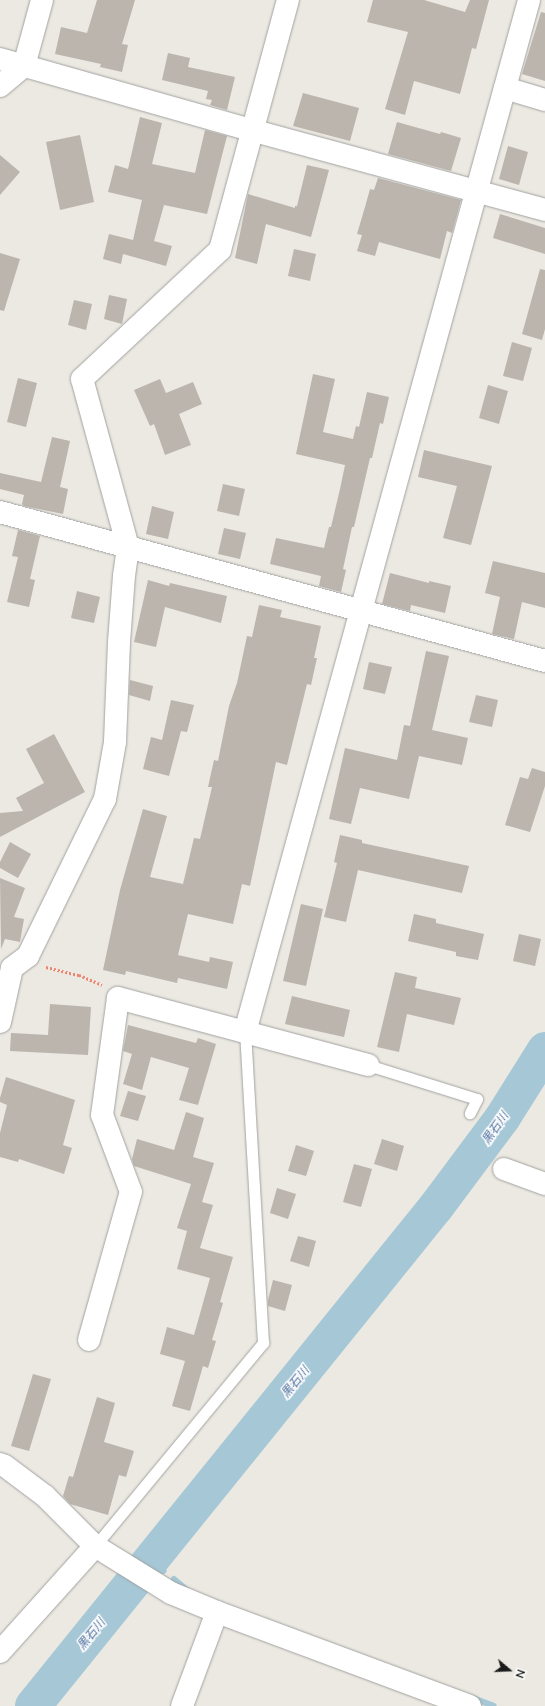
<!DOCTYPE html>
<meta charset="utf-8">
<style>
body{margin:0}
#map{position:relative;width:545px;height:1706px;overflow:hidden;background:#ebe9e1;font-family:Mulish,"Noto Sans JP",sans-serif}
div>[style]{position:absolute}
.stream>*{height:6px;margin:-3px;padding:0 3px;transform-origin:3px;border-radius:3px;background:#a5c7d6}
.river>*{height:36px;margin:-18px;padding:0 18px;transform-origin:18px;border-radius:18px;background:#a5c7d6}
.building>*{inset:0;background:#bbb5ae}
.path>*{height:2.5px;margin-top:-1.25px;transform-origin:0;background:repeating-linear-gradient(90deg,#ec8671 0 2px,transparent 0 4px)}
.roads{filter:drop-shadow(0 0 1px #a2a2a2) drop-shadow(0 0 1px #a2a2a2)}
.lane>*{height:11px;margin:-5.5px;padding:0 5.5px;transform-origin:5.5px;border-radius:5.5px;background:#fff}
.street>*{height:22px;margin:-11px;padding:0 11px;transform-origin:11px;border-radius:11px;background:#fff}
span{translate:-50% -50%;white-space:nowrap;text-align:center;line-height:1.15;-webkit-text-stroke:3px #fff;paint-order:stroke}
.water-label{font-size:12px;color:#5173a1;font-style:italic}
.north{position:absolute;left:489px;top:1650px;width:40px;height:40px;-webkit-text-stroke:3px #fff;paint-order:stroke;rotate:109deg;font-size:11px;font-weight:700;line-height:16px;text-align:center;color:#1b1b1b}
.north::after{content:'';display:block;margin:auto;width:14px;height:18px;background:#1b1b1b;clip-path:polygon(50% 0,100% 100%,50% 72%,0 100%)}
</style>
<div id="map">
<div class="stream">
<div style="left:150px;top:1559px;width:18px;rotate:41deg"></div>
<div style="left:174px;top:1579px;width:17px;rotate:40deg"></div>
<div style="left:473px;top:1698px;width:22px;rotate:21deg"></div>
</div>
<div class="river">
<div style="left:33px;top:1706px;width:641px;rotate:-51.08deg"></div>
<div style="left:436px;top:1207px;width:112px;rotate:-53.3deg"></div>
<div style="left:503px;top:1117px;width:79px;rotate:-57.9deg"></div>
</div>
<div class="building">
<div style="clip-path:polygon(97px 0,135px 0,122px 44px,128px 45px,122px 72px,100px 67px,101px 64px,55px 54px,61px 27px,87px 33px)"></div>
<div style="clip-path:polygon(373px 0,424px 0,465px 12px,470px 0,489px 0,476px 49px,472px 48px,460px 94px,414px 81px,405px 115px,385px 109px,408px 32px,367px 22px)"></div>
<div style="clip-path:polygon(541px 12px,545px 13px,545px 81px,522px 74px)"></div>
<div style="clip-path:polygon(168px 53px,190px 58px,188px 67px,235px 77px,227px 110px,210px 105px,212px 100px,206px 99px,208px 91px,162px 80px)"></div>
<div style="clip-path:polygon(303px 93px,359px 108px,350px 141px,293px 126px)"></div>
<div style="clip-path:polygon(140px 117px,162px 123px,152px 164px,195px 173px,205px 130px,227px 136px,207px 214px,164px 205px,154px 241px,172px 246px,166px 266px,123px 254px,121px 264px,103px 259px,109px 234px,133px 240px,142px 200px,108px 192px,115px 165px,128px 169px)"></div>
<div style="clip-path:polygon(397px 122px,440px 134px,441px 132px,461px 138px,451px 171px,388px 154px)"></div>
<div style="clip-path:polygon(80px 135px,94px 202px,60px 210px,46px 142px)"></div>
<div style="clip-path:polygon(508px 146px,528px 152px,519px 185px,499px 179px)"></div>
<div style="clip-path:polygon(0 155px,20px 172px,0 195px)"></div>
<div style="clip-path:polygon(307px 165px,329px 170px,311px 237px,266px 224px,257px 264px,235px 258px,248px 194px,295px 208px,295px 206px,297px 206px)"></div>
<div style="clip-path:polygon(378px 178px,461px 200px,452px 233px,447px 231px,440px 259px,379px 242px,375px 256px,357px 251px,362px 235px,357px 234px,365px 207px,370px 189px,374px 190px)"></div>
<div style="clip-path:polygon(500px 214px,545px 228px,545px 254px,493px 238px)"></div>
<div style="clip-path:polygon(294px 249px,316px 254px,310px 281px,288px 276px)"></div>
<div style="clip-path:polygon(0 253px,20px 259px,4px 311px,0 310px)"></div>
<div style="clip-path:polygon(540px 269px,545px 270px,545px 329px,542px 340px,522px 334px)"></div>
<div style="clip-path:polygon(109px 295px,127px 299px,122px 324px,104px 319px)"></div>
<div style="clip-path:polygon(74px 300px,92px 304px,86px 330px,68px 325px)"></div>
<div style="clip-path:polygon(512px 342px,532px 348px,523px 381px,503px 376px)"></div>
<div style="clip-path:polygon(313px 374px,335px 379px,323px 432px,353px 439px,356px 426px,359px 427px,367px 392px,389px 397px,383px 424px,380px 423px,372px 458px,370px 458px,354px 527px,352px 527px,343px 569px,346px 570px,341px 592px,319px 586px,321px 576px,270px 564px,276px 538px,324px 548px,329px 527px,331px 527px,340px 489px,345px 465px,296px 454px)"></div>
<div style="clip-path:polygon(18px 378px,37px 383px,26px 427px,7px 422px)"></div>
<div style="clip-path:polygon(160px 379px,166px 393px,193px 382px,202px 404px,179px 414px,191px 445px,165px 455px,154px 424px,150px 426px,134px 390px)"></div>
<div style="clip-path:polygon(488px 385px,508px 391px,499px 424px,479px 418px)"></div>
<div style="clip-path:polygon(52px 437px,70px 441px,60px 487px,68px 489px,63px 514px,24px 506px,22px 504px,24px 495px,0 489px,0 473px,41px 482px)"></div>
<div style="clip-path:polygon(424px 450px,492px 466px,471px 545px,443px 538px,457px 486px,418px 477px)"></div>
<div style="clip-path:polygon(223px 484px,245px 489px,239px 516px,217px 511px)"></div>
<div style="clip-path:polygon(152px 506px,174px 512px,168px 539px,146px 534px)"></div>
<div style="clip-path:polygon(224px 528px,246px 533px,240px 559px,218px 554px)"></div>
<div style="clip-path:polygon(18px 530px,40px 536px,30px 579px,35px 580px,29px 607px,7px 602px,18px 557px,12px 556px)"></div>
<div style="clip-path:polygon(493px 561px,545px 573px,545px 608px,522px 602px,514px 639px,492px 634px,500px 597px,485px 593px)"></div>
<div style="clip-path:polygon(390px 573px,429px 583px,429px 581px,451px 586px,445px 613px,411px 605px,410px 611px,382px 604px)"></div>
<div style="clip-path:polygon(148px 580px,169px 586px,170px 583px,227px 596px,221px 623px,165px 607px,156px 647px,134px 642px)"></div>
<div style="clip-path:polygon(77px 591px,100px 597px,94px 623px,71px 618px)"></div>
<div style="clip-path:polygon(259px 605px,282px 610px,280px 617px,321px 626px,314px 658px,317px 658px,311px 685px,307px 684px,287px 765px,276px 762px,250px 886px,242px 884px,233px 924px,188px 914px,178px 955px,209px 962px,210px 957px,233px 962px,227px 989px,178px 978px,177px 983px,126px 971px,125px 975px,103px 970px,120px 890px,143px 809px,167px 816px,150px 877px,183px 884px,194px 838px,200px 839px,212px 787px,208px 787px,214px 760px,218px 761px,229px 706px,237px 683px,247px 636px,252px 637px)"></div>
<div style="clip-path:polygon(426px 651px,449px 656px,432px 730px,468px 738px,462px 765px,419px 756px,409px 799px,360px 788px,351px 824px,329px 819px,345px 748px,397px 760px,404px 725px,410px 726px)"></div>
<div style="clip-path:polygon(369px 662px,392px 667px,385px 694px,363px 689px)"></div>
<div style="clip-path:polygon(130px 680px,153px 686px,150px 701px,129px 695px)"></div>
<div style="clip-path:polygon(476px 695px,498px 700px,492px 727px,469px 722px)"></div>
<div style="clip-path:polygon(171px 700px,194px 705px,187px 732px,181px 731px,169px 776px,143px 769px,151px 737px,162px 740px)"></div>
<div style="clip-path:polygon(54px 734px,85px 792px,0 837px,0 813px,23px 811px,16px 798px,44px 783px,26px 749px)"></div>
<div style="clip-path:polygon(532px 768px,545px 772px,545px 786px,530px 832px,505px 825px,520px 777px,528px 779px)"></div>
<div style="clip-path:polygon(340px 835px,362px 840px,362px 843px,469px 866px,462px 893px,358px 870px,346px 922px,324px 917px,337px 863px,334px 862px)"></div>
<div style="clip-path:polygon(10px 842px,31px 854px,18px 878px,0 868px,0 862px)"></div>
<div style="clip-path:polygon(0 878px,25px 888px,14px 917px,24px 919px,20px 942px,5px 939px,1px 949px)"></div>
<div style="clip-path:polygon(301px 904px,323px 909px,306px 986px,283px 981px)"></div>
<div style="clip-path:polygon(414px 914px,436px 919px,436px 923px,484px 934px,478px 960px,456px 956px,456px 952px,408px 941px)"></div>
<div style="clip-path:polygon(519px 934px,541px 939px,535px 966px,513px 961px)"></div>
<div style="clip-path:polygon(395px 972px,417px 977px,415px 988px,461px 998px,454px 1025px,407px 1014px,399px 1052px,377px 1047px)"></div>
<div style="clip-path:polygon(292px 996px,350px 1010px,344px 1037px,285px 1024px)"></div>
<div style="clip-path:polygon(50px 1004px,91px 1007px,88px 1055px,10px 1051px,11px 1033px,48px 1035px)"></div>
<div style="clip-path:polygon(128px 1025px,196px 1043px,198px 1038px,216px 1044px,198px 1105px,179px 1100px,189px 1068px,151px 1057px,142px 1090px,123px 1084px,132px 1054px,123px 1051px)"></div>
<div style="clip-path:polygon(6px 1077px,75px 1100px,63px 1145px,72px 1148px,64px 1174px,19px 1159px,18px 1162px,0 1157px,0 1133px,7px 1105px,0 1102px,0 1098px)"></div>
<div style="clip-path:polygon(128px 1091px,146px 1096px,138px 1121px,120px 1116px)"></div>
<div style="clip-path:polygon(186px 1112px,204px 1118px,193px 1157px,214px 1163px,202px 1202px,213px 1205px,200px 1248px,233px 1257px,220px 1302px,223px 1303px,212px 1340px,216px 1341px,208px 1368px,203px 1366px,190px 1411px,172px 1406px,185px 1361px,160px 1354px,167px 1327px,194px 1335px,210px 1278px,177px 1269px,187px 1231px,177px 1228px,191px 1184px,134px 1166px,132px 1159px,137px 1139px,174px 1150px)"></div>
<div style="clip-path:polygon(382px 1139px,404px 1146px,397px 1171px,374px 1164px)"></div>
<div style="clip-path:polygon(296px 1145px,314px 1151px,306px 1176px,288px 1171px)"></div>
<div style="clip-path:polygon(354px 1164px,372px 1169px,361px 1207px,343px 1202px)"></div>
<div style="clip-path:polygon(277px 1188px,296px 1194px,288px 1219px,270px 1213px)"></div>
<div style="clip-path:polygon(298px 1236px,316px 1241px,309px 1267px,290px 1261px)"></div>
<div style="clip-path:polygon(273px 1280px,292px 1285px,285px 1311px,268px 1306px,268px 1300px)"></div>
<div style="clip-path:polygon(33px 1374px,51px 1379px,29px 1451px,11px 1446px)"></div>
<div style="clip-path:polygon(97px 1397px,115px 1403px,104px 1442px,134px 1451px,126px 1477px,119px 1475px,108px 1515px,70px 1504px,63px 1496px,69px 1476px,73px 1477px)"></div>
</div>
<div class="path">
<div style="left:46px;top:967px;width:34px;rotate:14deg"></div>
<div style="left:79px;top:975px;width:25px;rotate:23deg"></div>
</div>
<div class="roads">
<div class="lane">
<div style="left:368px;top:1065px;width:114px;rotate:17.3deg"></div>
<div style="left:477px;top:1099px;width:16px;rotate:117deg"></div>
<div style="left:95px;top:1546px;width:264px;rotate:-50.4deg"></div>
<div style="left:263px;top:1343px;width:312px;rotate:-93.3deg"></div>
</div>
<div class="street">
<div style="left:0;top:59px;width:261px;rotate:15.8deg"></div>
<div style="left:251px;top:130px;width:305px;rotate:15.2deg"></div>
<div style="left:0;top:86px;width:31px;rotate:-40deg"></div>
<div style="left:24px;top:66px;width:68px;rotate:-74.7deg"></div>
<div style="left:505px;top:88px;width:42px;rotate:16.7deg"></div>
<div style="left:0;top:512px;width:565px;rotate:15.29deg"></div>
<div style="left:0;top:1022px;width:55px;rotate:-77.5deg"></div>
<div style="left:12px;top:968px;width:20px;rotate:-37deg"></div>
<div style="left:28px;top:956px;width:175px;rotate:-63.9deg"></div>
<div style="left:105px;top:799px;width:58px;rotate:-80deg"></div>
<div style="left:115px;top:742px;width:100px;rotate:-87.7deg"></div>
<div style="left:119px;top:642px;width:66px;rotate:-85.7deg"></div>
<div style="left:124px;top:576px;width:29px;rotate:-82deg"></div>
<div style="left:128px;top:547px;width:174px;rotate:-105.3deg"></div>
<div style="left:82px;top:379px;width:189px;rotate:-43.1deg"></div>
<div style="left:220px;top:250px;width:259px;rotate:-74.8deg"></div>
<div style="left:245px;top:1032px;width:1070px;rotate:-74.61deg"></div>
<div style="left:504px;top:1169px;width:44px;rotate:20.1deg"></div>
<div style="left:89px;top:1340px;width:154px;rotate:-74.2deg"></div>
<div style="left:131px;top:1192px;width:82px;rotate:-110.6deg"></div>
<div style="left:102px;top:1115px;width:118px;rotate:-82.2deg"></div>
<div style="left:118px;top:998px;width:259px;rotate:15deg"></div>
<div style="left:0;top:1464px;width:5px;rotate:22deg"></div>
<div style="left:5px;top:1466px;width:50px;rotate:36.9deg"></div>
<div style="left:45px;top:1496px;width:71px;rotate:45deg"></div>
<div style="left:95px;top:1546px;width:89px;rotate:31.7deg"></div>
<div style="left:171px;top:1593px;width:50px;rotate:22.4deg"></div>
<div style="left:217px;top:1612px;width:270px;rotate:20.4deg"></div>
<div style="left:0;top:1652px;width:142px;rotate:-48.1deg"></div>
<div style="left:182px;top:1706px;width:100px;rotate:-69.6deg"></div>
</div>
</div>
<div class="water-label">
<span style="left:495px;top:1128px;rotate:-55deg">黒石川</span>
<span style="left:295px;top:1382px;rotate:-51deg">黒石川</span>
<span style="left:91px;top:1634px;rotate:-51deg">黒石川</span>
</div>
<div class="north">N</div>
</div>
